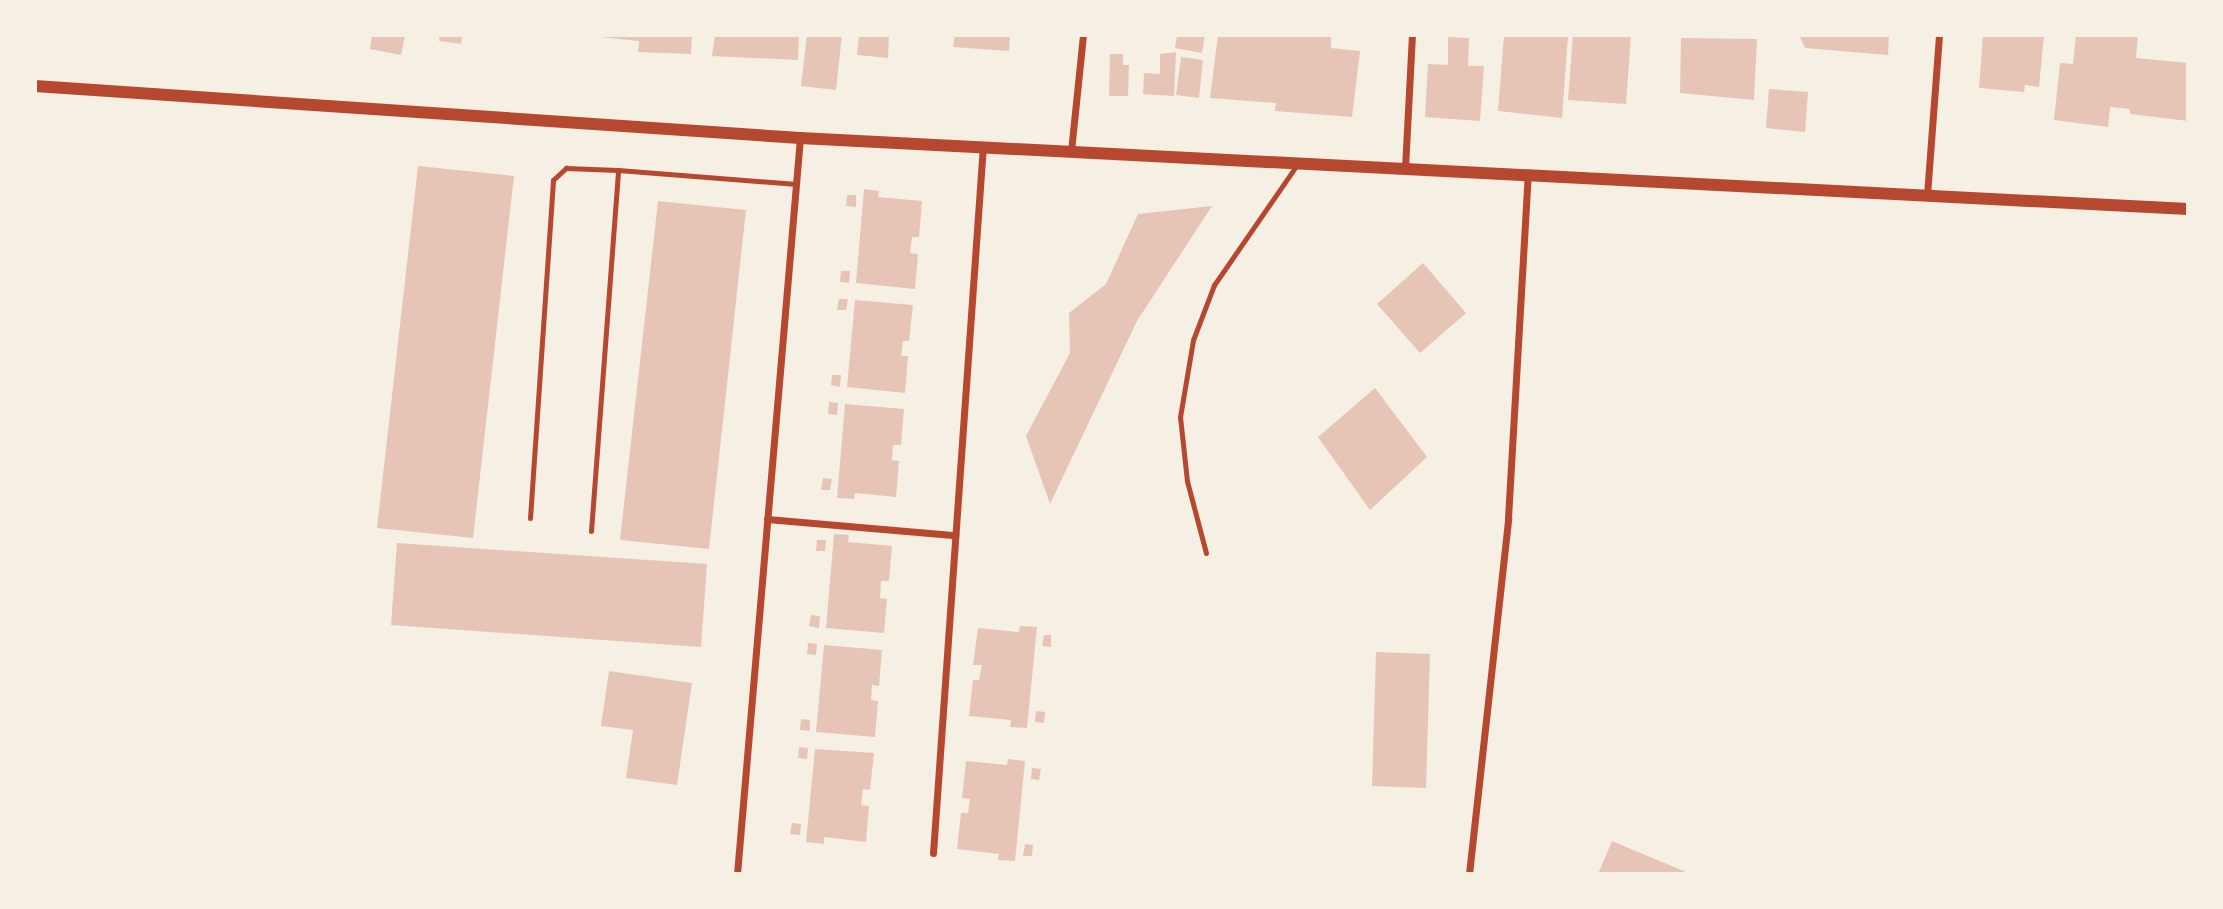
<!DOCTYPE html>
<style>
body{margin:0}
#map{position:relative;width:2223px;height:909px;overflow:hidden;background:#f6efe4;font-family:Arial,sans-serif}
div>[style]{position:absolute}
.building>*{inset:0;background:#e6c5b7}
.service>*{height:5px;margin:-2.5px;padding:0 2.5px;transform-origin:2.5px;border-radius:2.5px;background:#b5482f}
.minor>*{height:7px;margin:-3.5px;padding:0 3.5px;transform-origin:3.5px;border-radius:3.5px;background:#b5482f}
.tertiary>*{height:12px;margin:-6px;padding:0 6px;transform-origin:6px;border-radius:6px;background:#b5482f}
span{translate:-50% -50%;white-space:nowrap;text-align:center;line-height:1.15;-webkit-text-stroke:5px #f6efe4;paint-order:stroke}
.frame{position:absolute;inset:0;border:37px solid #f6efe4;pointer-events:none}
</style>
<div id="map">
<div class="building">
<div style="clip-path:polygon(372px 35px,405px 36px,401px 55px,370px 49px)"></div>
<div style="clip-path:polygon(440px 35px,462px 35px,461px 44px,439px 41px)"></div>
<div style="clip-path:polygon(580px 35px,692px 35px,691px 54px,638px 52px,639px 41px)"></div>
<div style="clip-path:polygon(715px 35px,799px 35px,798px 60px,712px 56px)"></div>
<div style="clip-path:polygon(807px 35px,842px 35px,836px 90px,801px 86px)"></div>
<div style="clip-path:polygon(859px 35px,889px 35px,888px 58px,857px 55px)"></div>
<div style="clip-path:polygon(955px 35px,1010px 35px,1009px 51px,953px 47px)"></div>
<div style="clip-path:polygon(1177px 35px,1205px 35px,1202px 53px,1175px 48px)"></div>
<div style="clip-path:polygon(1218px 35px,1331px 35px,1331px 48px,1360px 51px,1352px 117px,1275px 111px,1276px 103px,1210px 98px)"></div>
<div style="clip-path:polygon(1504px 35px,1568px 35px,1562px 118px,1498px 111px)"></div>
<div style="clip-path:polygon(1573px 35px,1631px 35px,1626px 104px,1568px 100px)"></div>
<div style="clip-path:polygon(1799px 35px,1889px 35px,1888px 55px,1805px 48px)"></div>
<div style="clip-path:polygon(1983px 35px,2044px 35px,2039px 87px,2025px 85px,2024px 92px,1979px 88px)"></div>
<div style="clip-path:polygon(2076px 35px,2138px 35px,2136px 58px,2188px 63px,2188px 121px,2130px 114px,2130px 109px,2110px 107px,2108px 127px,2054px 120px,2060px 63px,2073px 64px)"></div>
<div style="clip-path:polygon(1448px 37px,1469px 38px,1468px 66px,1484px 66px,1480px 121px,1425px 117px,1428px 64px,1448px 65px)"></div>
<div style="clip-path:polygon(1681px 38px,1757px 39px,1754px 100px,1680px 93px)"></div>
<div style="clip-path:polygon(1176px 52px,1174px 96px,1143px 94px,1144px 73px,1160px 74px,1160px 54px)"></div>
<div style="clip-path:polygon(1110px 54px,1123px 54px,1123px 65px,1129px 65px,1128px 96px,1109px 96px)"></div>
<div style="clip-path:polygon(1181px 57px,1203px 60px,1199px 98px,1176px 95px)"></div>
<div style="clip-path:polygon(1769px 89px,1808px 92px,1805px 132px,1766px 128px)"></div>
<div style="clip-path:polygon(418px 166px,514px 176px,473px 538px,377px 528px)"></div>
<div style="clip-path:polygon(864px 189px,879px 191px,878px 197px,922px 201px,919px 237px,912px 237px,910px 253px,918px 254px,915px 289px,856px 283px)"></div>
<div style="clip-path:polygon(847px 195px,856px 195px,856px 207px,846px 206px)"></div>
<div style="clip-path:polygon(658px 201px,746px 210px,709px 549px,620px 540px)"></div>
<div style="clip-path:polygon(1212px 206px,1137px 321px,1050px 504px,1026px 436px,1070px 353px,1069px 313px,1106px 284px,1138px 214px)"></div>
<div style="clip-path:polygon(1423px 263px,1466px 313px,1420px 353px,1377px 304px)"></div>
<div style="clip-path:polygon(841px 271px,850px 271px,849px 283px,840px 282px)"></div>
<div style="clip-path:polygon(839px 299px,848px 299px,846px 310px,837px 310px)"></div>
<div style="clip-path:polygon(855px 300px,913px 305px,909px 341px,903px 341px,901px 356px,908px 356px,905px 393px,847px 387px)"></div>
<div style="clip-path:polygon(832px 375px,841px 375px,840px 387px,831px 385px)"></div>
<div style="clip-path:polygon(1375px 388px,1427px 457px,1370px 510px,1318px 437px)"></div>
<div style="clip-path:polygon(829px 402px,838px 403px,837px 415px,828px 414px)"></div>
<div style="clip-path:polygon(845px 404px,904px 409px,901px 445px,893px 445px,892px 460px,899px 461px,896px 497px,855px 493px,854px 499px,837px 498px)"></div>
<div style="clip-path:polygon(823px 478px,832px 479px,830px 490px,821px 490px)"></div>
<div style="clip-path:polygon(834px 534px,849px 535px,848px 542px,892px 546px,889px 581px,881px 581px,880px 598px,887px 599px,884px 633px,826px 628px)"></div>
<div style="clip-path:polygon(817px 540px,826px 540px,825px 551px,816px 551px)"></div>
<div style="clip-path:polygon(397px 543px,707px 564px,701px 647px,391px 625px)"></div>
<div style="clip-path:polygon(811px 615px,820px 616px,819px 628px,809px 626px)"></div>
<div style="clip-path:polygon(1020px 626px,1037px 627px,1027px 728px,1010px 727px,1011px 720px,969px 716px,973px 680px,979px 680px,982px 665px,973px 665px,978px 628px,1019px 632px)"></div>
<div style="clip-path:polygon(1044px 635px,1051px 635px,1051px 647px,1042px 646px)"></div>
<div style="clip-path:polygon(808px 643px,817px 644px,816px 655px,807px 654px)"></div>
<div style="clip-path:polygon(824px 645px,882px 650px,879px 686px,872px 685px,871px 700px,878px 701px,875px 737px,816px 732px)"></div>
<div style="clip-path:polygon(1376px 652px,1430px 654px,1426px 788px,1372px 786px)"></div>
<div style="clip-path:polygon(609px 671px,692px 683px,677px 785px,626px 778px,633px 730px,601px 726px)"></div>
<div style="clip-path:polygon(1036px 711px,1045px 712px,1044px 723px,1035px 722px)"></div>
<div style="clip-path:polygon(801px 719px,810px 720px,810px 731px,800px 730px)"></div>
<div style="clip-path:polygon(799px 747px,808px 748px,807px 759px,798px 758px)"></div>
<div style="clip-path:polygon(815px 749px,874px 753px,870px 790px,863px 789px,861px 805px,869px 806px,866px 842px,824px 837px,824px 844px,806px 842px)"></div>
<div style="clip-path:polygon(1008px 759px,1025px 761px,1015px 861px,998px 860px,999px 854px,957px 849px,961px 813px,968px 813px,970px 799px,962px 798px,966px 761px,1007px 765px)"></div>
<div style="clip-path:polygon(1032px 768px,1041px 769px,1039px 780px,1031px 779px)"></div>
<div style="clip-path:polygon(792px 823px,801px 824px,800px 835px,790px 834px)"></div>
<div style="clip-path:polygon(1612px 841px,1650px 857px,1691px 874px,1598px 874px)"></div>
<div style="clip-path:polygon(1025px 844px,1033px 845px,1032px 856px,1023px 856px)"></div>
</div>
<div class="service">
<div style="left:530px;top:518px;width:339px;rotate:-86.1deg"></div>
<div style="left:553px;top:180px;width:18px;rotate:-43deg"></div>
<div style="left:566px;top:168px;width:52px;rotate:2.2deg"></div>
<div style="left:591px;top:531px;width:362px;rotate:-85.7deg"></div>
<div style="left:618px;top:170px;width:179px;rotate:4.5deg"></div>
<div style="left:1206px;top:553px;width:74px;rotate:-104.8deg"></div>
<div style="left:1187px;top:481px;width:64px;rotate:-96.2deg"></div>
<div style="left:1180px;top:417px;width:78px;rotate:-80.4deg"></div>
<div style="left:1193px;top:340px;width:59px;rotate:-69.1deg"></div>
<div style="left:1214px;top:285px;width:145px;rotate:-55.4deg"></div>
</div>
<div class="minor">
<div style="left:1071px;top:151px;width:117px;rotate:-84.1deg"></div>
<div style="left:1405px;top:168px;width:133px;rotate:-87deg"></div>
<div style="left:1927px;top:195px;width:160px;rotate:-85.7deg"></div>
<div style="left:767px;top:519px;width:189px;rotate:4.9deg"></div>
<div style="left:933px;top:853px;width:710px;rotate:-85.96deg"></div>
<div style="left:737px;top:874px;width:739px;rotate:-85.11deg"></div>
<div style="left:1469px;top:874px;width:358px;rotate:-83.7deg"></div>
<div style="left:1508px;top:518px;width:344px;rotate:-86.7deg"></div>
</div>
<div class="tertiary">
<div style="left:35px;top:86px;width:767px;rotate:3.89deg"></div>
<div style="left:800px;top:138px;width:1390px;rotate:2.93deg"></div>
</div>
<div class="frame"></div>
</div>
